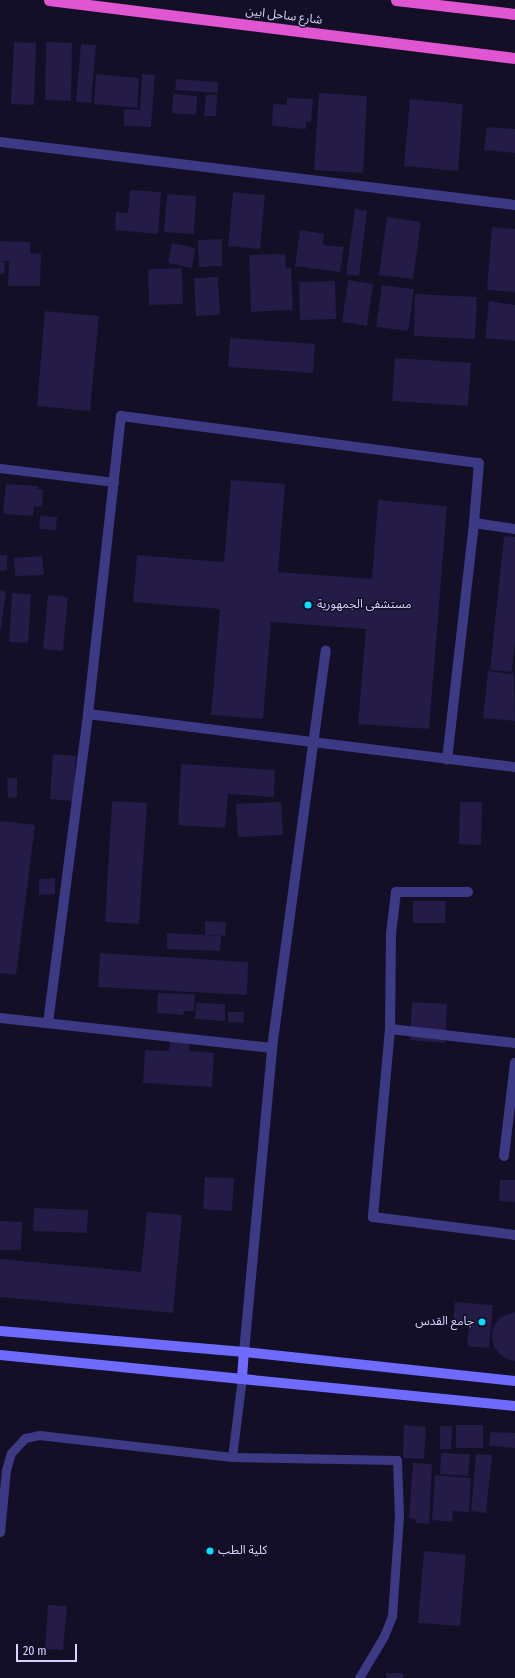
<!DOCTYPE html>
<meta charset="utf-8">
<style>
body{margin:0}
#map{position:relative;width:515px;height:1678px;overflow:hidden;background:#130f26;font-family:"Fira Sans Condensed","Noto Sans Arabic",sans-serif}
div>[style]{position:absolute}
.building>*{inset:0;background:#241b47}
.service>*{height:9px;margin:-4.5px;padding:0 4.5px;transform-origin:4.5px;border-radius:4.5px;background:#3d3a85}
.minor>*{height:10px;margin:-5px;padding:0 5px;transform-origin:5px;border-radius:5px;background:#3d3a85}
.secondary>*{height:10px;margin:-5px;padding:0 5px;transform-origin:5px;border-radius:5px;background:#6f6bff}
.trunk>*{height:11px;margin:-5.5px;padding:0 5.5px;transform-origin:5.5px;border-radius:5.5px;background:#e055d1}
.dots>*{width:11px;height:11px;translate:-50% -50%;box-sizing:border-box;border:2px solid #130f26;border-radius:50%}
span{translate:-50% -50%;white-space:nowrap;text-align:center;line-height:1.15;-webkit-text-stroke:3px #130f26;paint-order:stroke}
.street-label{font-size:12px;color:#d9d4ff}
.poi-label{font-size:12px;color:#d9d4ff}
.left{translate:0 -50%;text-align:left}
.right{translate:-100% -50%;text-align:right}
.scale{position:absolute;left:16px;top:1644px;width:61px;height:18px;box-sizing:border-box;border:2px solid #d9d4ff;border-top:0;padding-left:5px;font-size:12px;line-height:14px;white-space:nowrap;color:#d9d4ff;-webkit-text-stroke:3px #130f26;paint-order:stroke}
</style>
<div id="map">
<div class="building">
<div style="clip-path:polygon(14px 42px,36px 43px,34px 105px,11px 104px)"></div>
<div style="clip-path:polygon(46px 42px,72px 43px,71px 101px,45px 100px)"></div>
<div style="clip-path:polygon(81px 44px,96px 45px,91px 103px,76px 102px)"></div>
<div style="clip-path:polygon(96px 74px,139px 78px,137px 108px,94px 104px)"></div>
<div style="clip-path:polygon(142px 74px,155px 75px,151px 127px,124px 126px,124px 109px,140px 110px)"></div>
<div style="clip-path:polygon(176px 79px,218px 82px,218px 93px,175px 90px)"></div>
<div style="clip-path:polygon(319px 93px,367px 96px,363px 173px,314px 170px)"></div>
<div style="clip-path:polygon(173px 94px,197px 96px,196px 115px,172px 113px)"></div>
<div style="clip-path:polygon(206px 95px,217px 95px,216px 116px,204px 116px)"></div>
<div style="clip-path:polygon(287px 98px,313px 99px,311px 122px,306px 122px,306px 129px,272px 126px,273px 104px,287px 105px)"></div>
<div style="clip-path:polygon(410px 99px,463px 104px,458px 171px,404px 166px)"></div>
<div style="clip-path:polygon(487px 127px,515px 129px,515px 153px,484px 150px)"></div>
<div style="clip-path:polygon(130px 190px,161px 192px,158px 234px,115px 230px,116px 212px,128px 213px)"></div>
<div style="clip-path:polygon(233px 192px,265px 195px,260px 249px,228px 246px)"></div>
<div style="clip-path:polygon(167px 194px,196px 196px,194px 234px,164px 232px)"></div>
<div style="clip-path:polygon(355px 209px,367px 211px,359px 276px,346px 274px)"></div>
<div style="clip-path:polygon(387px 217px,421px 222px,413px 279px,379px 275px)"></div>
<div style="clip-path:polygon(492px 227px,515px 229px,515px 292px,487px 290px)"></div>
<div style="clip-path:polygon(300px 230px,324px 234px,323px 245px,344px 247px,340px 272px,295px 266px)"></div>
<div style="clip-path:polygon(222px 239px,222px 266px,199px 267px,198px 240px)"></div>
<div style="clip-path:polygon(0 241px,30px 242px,30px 253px,41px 254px,40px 286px,8px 286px,9px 261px,0 261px)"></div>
<div style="clip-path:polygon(172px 243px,195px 248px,192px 268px,168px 263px)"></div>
<div style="clip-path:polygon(285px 254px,286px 268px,291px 268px,293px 310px,251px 312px,249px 255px)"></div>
<div style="clip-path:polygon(0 261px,5px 262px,4px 274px,0 274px)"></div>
<div style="clip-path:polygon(182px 268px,183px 304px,149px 305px,148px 269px)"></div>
<div style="clip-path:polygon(218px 277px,220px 315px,196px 316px,194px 278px)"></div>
<div style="clip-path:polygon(348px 280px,373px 284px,367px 326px,342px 322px)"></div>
<div style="clip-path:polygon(335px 281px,336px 319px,300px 320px,299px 282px)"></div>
<div style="clip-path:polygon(382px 285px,414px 289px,408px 331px,376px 327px)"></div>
<div style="clip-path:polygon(415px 294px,477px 297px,475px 339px,414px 336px)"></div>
<div style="clip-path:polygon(489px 301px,515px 305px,515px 341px,485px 338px)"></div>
<div style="clip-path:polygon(45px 311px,99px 316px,90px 411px,37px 406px)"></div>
<div style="clip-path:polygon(230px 338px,315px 344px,313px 373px,228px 367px)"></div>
<div style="clip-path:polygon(395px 358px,471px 363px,468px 406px,392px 401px)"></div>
<div style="clip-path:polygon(231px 480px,285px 484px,278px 572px,372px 579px,378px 500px,447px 506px,429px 729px,358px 724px,366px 629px,271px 622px,263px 719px,211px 715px,220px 609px,133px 602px,137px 555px,224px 562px)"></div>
<div style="clip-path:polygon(6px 484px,38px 486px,37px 489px,43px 489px,42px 507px,34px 506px,33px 516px,3px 514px)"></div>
<div style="clip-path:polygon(40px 516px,57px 517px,56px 530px,39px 529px)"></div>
<div style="clip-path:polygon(504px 536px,515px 537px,515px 640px,512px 672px,490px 670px)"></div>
<div style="clip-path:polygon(0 555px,7px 555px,7px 570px,0 571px)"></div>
<div style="clip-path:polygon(42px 556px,44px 575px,15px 576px,14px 558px)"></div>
<div style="clip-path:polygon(0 590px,6px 591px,1px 630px,0 630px)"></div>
<div style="clip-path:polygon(12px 593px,31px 594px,28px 643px,9px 642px)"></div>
<div style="clip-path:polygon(48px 595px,68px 597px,63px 651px,43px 649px)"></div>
<div style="clip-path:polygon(514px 667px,515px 721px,483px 718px,488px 671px,513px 674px)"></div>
<div style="clip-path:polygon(53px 754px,76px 756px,73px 801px,50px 799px)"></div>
<div style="clip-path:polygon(181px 764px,275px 770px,274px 797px,228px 794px,225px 828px,178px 825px)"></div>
<div style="clip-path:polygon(7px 778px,17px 778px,17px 797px,8px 798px)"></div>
<div style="clip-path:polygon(112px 801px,147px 803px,139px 924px,105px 922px)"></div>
<div style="clip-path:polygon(281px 802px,283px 835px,238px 837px,236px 804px)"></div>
<div style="clip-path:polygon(460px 802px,482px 802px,481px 845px,459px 844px)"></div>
<div style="clip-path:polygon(0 821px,35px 825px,16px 975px,0 973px)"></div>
<div style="clip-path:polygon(55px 878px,55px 894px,39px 895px,39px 879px)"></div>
<div style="clip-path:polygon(413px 901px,446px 901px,445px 923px,413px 923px)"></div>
<div style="clip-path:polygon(205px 921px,226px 922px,225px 936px,205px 935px)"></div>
<div style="clip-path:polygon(167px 933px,221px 936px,220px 951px,167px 949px)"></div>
<div style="clip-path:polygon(100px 953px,248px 962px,247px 995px,98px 987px)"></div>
<div style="clip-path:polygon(158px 993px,195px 994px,194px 1011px,184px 1011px,183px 1015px,157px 1013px)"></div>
<div style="clip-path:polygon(412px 1002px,447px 1004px,445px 1043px,410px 1040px)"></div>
<div style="clip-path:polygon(196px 1003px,225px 1004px,225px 1021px,195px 1019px)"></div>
<div style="clip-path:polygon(228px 1012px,244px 1012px,243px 1023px,228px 1022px)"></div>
<div style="clip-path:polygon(170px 1041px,189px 1043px,189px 1051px,214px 1053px,212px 1087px,143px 1083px,145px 1050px,169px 1051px)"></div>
<div style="clip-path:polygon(205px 1177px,234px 1178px,232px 1211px,203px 1209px)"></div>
<div style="clip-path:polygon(500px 1180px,515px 1180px,515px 1202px,499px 1201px)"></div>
<div style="clip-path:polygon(34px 1208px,88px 1210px,87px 1233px,33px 1231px)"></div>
<div style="clip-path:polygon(147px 1212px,182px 1215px,173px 1313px,0 1297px,0 1259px,141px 1272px)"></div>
<div style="clip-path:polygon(0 1221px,22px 1222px,21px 1250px,0 1250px)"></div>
<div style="clip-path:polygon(455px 1302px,493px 1305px,489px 1348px,467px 1346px,469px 1326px,453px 1325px)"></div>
<div style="clip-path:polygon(515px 1312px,515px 1361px,507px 1359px,500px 1354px,494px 1347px,492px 1339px,492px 1331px,496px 1323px,501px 1317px)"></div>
<div style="clip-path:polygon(404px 1425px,426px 1427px,424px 1459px,403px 1458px)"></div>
<div style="clip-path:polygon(456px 1425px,483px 1425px,483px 1448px,456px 1448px)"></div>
<div style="clip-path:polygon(440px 1426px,452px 1426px,451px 1449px,440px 1449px)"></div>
<div style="clip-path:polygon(490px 1432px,515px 1433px,515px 1448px,489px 1446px)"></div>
<div style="clip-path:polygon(441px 1453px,470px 1454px,468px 1476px,440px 1474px)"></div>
<div style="clip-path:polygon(476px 1454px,492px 1455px,486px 1513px,471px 1511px)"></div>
<div style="clip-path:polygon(413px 1463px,432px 1464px,429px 1524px,416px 1523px,416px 1519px,409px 1518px)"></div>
<div style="clip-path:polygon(435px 1475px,471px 1478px,469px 1512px,453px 1511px,452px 1522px,432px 1520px)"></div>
<div style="clip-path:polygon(424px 1551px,466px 1555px,460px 1626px,418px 1623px)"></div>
<div style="clip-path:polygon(48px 1605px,67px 1606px,63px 1650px,45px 1649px)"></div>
<div style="clip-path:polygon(386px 1673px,403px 1673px,403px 1678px,386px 1678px)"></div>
</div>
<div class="service">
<div style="left:0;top:468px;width:115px;rotate:7deg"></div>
<div style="left:232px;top:1457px;width:80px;rotate:-82.8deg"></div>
<div style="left:0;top:1532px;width:62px;rotate:-84.5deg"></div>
<div style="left:6px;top:1470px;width:18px;rotate:-74deg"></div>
<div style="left:11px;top:1453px;width:21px;rotate:-47deg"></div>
<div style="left:25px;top:1438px;width:14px;rotate:-12deg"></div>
<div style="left:39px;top:1435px;width:194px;rotate:6.5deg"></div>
<div style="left:232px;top:1457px;width:165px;rotate:1deg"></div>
<div style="left:397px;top:1460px;width:56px;rotate:88deg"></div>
<div style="left:399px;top:1516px;width:100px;rotate:94deg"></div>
<div style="left:392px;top:1616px;width:22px;rotate:112deg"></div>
<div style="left:384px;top:1636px;width:49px;rotate:120.8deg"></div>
</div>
<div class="minor">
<div style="left:0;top:142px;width:519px;rotate:6.97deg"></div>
<div style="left:474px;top:523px;width:41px;rotate:8.3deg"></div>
<div style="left:88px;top:714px;width:430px;rotate:7.1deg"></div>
<div style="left:468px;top:892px;width:72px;rotate:180deg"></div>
<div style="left:396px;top:892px;width:42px;rotate:96.8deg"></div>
<div style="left:391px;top:934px;width:95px;rotate:90.6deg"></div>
<div style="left:390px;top:1029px;width:189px;rotate:95.2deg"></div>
<div style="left:373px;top:1217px;width:143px;rotate:7.2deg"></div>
<div style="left:0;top:1018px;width:274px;rotate:6.3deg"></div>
<div style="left:48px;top:1023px;width:312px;rotate:-82.6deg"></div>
<div style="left:88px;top:714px;width:300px;rotate:-83.7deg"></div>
<div style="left:121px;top:416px;width:361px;rotate:7.5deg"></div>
<div style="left:479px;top:463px;width:60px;rotate:94.8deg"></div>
<div style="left:474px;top:523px;width:238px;rotate:96.5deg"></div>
<div style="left:390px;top:1029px;width:126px;rotate:6.4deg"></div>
<div style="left:504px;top:1156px;width:94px;rotate:-83.3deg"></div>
<div style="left:244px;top:1352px;width:305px;rotate:-84.7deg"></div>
<div style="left:272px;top:1048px;width:401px;rotate:-82.3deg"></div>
</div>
<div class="secondary">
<div style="left:0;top:1331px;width:245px;rotate:4.9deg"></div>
<div style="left:244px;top:1352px;width:273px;rotate:6.1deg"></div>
<div style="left:0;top:1355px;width:518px;rotate:5.66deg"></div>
<div style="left:242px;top:1378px;width:26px;rotate:-86deg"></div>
</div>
<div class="trunk">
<div style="left:49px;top:0;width:470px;rotate:7.1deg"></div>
<div style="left:396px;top:0;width:120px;rotate:6.7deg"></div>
</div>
<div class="dots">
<div style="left:308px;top:605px;background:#00e5ff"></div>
<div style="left:482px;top:1322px;background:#00e5ff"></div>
<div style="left:210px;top:1551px;background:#00e5ff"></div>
</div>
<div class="street-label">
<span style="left:284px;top:16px;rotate:7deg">شارع ساحل ابين</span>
</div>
<div class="poi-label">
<span class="left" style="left:317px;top:605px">مستشفى الجمهورية</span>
<span class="right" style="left:474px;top:1322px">جامع القدس</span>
<span class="left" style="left:218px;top:1551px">كلية الطب</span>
</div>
<div class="scale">20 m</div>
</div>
